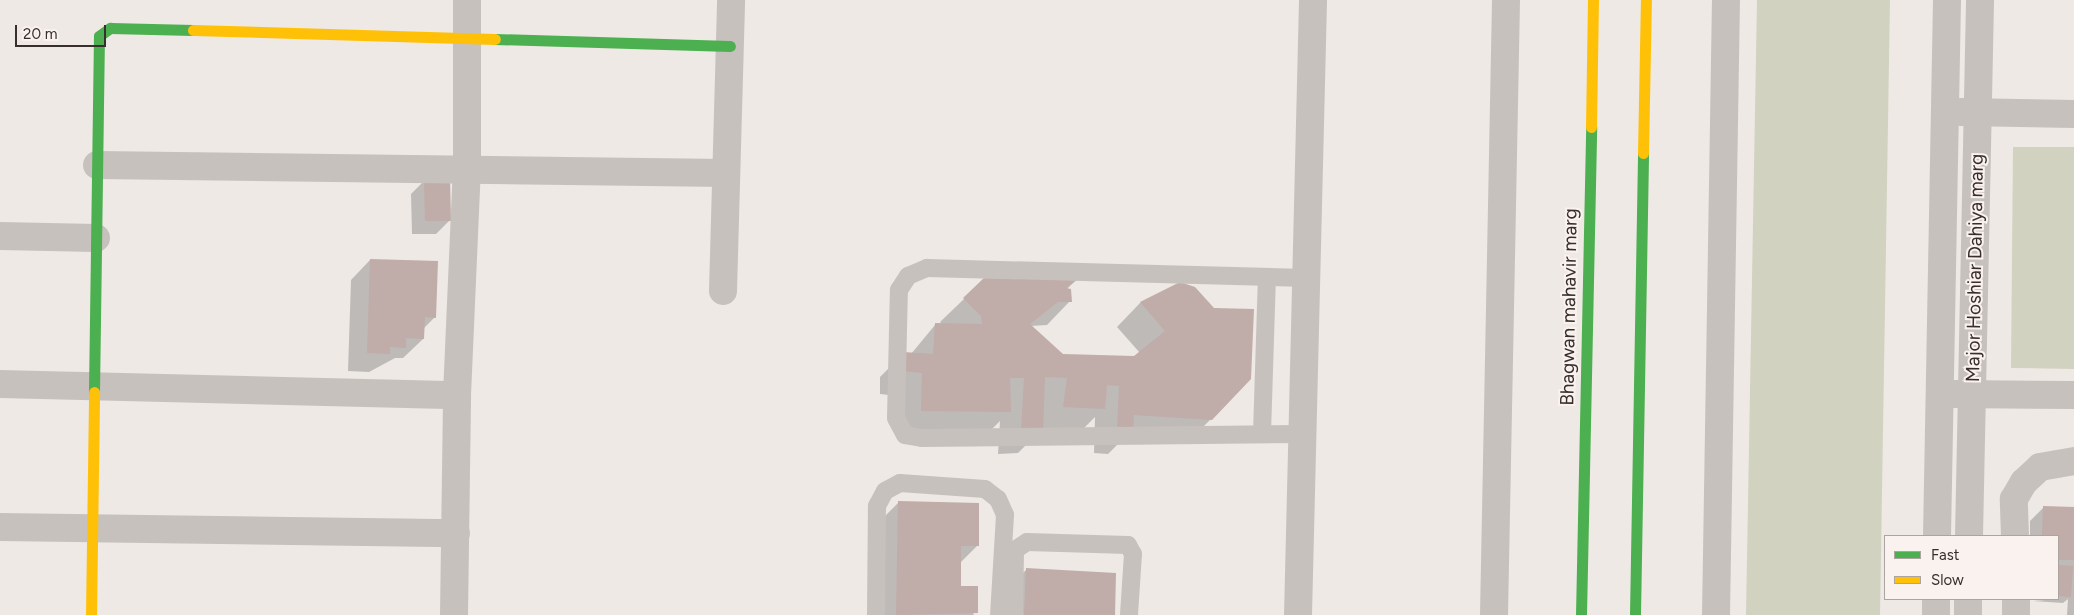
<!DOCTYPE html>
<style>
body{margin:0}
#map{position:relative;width:2074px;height:615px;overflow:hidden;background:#eee9e5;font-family:Figtree,sans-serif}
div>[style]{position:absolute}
.green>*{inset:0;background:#d1d2c0}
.shadow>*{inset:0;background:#0003}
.building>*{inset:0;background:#c0aca8}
.lane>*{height:18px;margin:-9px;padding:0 9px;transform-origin:9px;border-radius:9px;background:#c7c1be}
.street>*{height:28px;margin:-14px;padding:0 14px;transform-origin:14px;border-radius:14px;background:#c7c1be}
.fast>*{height:11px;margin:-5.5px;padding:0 5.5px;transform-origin:5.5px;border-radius:5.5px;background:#4caf50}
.slow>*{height:11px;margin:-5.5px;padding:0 5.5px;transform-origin:5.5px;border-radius:5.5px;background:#ffc107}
span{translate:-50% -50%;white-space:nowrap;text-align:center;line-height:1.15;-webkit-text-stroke:4px #f9f2ee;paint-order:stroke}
.street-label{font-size:19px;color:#382e2c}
.legend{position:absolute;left:1884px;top:535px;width:175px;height:65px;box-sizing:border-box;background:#f9f2ee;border:1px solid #aca4a0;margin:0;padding:6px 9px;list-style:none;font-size:15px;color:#382e2c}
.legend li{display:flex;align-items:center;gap:10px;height:25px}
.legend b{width:25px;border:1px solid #aca4a0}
.scale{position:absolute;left:15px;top:25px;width:91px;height:22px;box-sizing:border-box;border:2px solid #382e2c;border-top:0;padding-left:6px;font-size:15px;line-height:18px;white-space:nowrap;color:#382e2c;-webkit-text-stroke:4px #f9f2ee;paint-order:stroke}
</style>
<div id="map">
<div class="green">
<div style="clip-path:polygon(1757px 0,1890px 0,1880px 615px,1746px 615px)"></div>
<div style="clip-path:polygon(2013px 147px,2074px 147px,2074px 369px,2011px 368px)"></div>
</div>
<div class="shadow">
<div style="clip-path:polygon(425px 180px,450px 220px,436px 234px,412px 234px,411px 194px)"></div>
<div style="clip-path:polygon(370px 260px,435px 317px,423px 329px,423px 339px,403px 358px,395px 358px,369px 372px,348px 371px,351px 280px)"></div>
<div style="clip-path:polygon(1074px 282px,1066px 290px,1070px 301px,1047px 325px,1031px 326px,1062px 355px,1134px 357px,1140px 353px,1117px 327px,1140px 303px,1180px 284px,1211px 419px,1187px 443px,1123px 439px,1108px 454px,1094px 453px,1095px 417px,1080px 432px,1041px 430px,1018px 453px,998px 454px,1000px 421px,986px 435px,898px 434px,899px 396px,880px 394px,880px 377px,904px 353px,911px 354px,935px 325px,943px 325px,940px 322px,964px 299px)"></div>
<div style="clip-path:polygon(898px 503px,977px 546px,960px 563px,959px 587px,974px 615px,878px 615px,879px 522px)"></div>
<div style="clip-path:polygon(2044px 507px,2074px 509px,2074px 615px,2067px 615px,2068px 599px,2063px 603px,2033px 601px,2058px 599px,2058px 536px,2030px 536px,2030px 521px)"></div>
<div style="clip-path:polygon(1027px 569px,1113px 615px,1006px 615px,1007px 589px)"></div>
</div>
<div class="building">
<div style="clip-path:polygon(450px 178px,451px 221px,425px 221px,424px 179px)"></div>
<div style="clip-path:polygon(370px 259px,438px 261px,436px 318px,425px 317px,424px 339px,406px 338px,406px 348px,390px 347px,390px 354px,367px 353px)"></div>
<div style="clip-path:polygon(985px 277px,1077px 280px,1066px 288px,1071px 289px,1072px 302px,1058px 302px,1030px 324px,1063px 354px,1134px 356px,1165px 331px,1140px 302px,1180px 282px,1195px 287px,1214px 308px,1254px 309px,1251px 379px,1212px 420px,1134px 415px,1133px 431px,1117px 430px,1119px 386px,1107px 385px,1105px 409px,1063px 407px,1067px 378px,1045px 377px,1043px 430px,1021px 431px,1024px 378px,1010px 378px,1011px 412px,921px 411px,922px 373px,903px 371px,903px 352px,933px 354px,935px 323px,982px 324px,981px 316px,963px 298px)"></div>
<div style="clip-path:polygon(898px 501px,979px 503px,979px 546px,961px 546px,961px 586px,978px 586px,978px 613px,896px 615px)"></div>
<div style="clip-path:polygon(2043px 506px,2074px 507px,2074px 560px,2058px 560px,2058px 536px,2042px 536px)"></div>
<div style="clip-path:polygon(2058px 565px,2073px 566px,2071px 597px,2058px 596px)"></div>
<div style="clip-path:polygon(1026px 568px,1116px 573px,1115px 615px,1024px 615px)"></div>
</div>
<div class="lane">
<div style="left:1262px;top:434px;width:157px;rotate:-88.2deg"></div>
<div style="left:1303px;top:434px;width:381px;rotate:179.4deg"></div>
<div style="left:922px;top:438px;width:17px;rotate:-170deg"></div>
<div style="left:905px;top:435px;width:19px;rotate:-118deg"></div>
<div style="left:896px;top:418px;width:128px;rotate:-88.7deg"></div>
<div style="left:899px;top:290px;width:17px;rotate:-57deg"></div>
<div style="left:908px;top:276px;width:21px;rotate:-23deg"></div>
<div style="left:927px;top:268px;width:378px;rotate:1.5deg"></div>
<div style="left:876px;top:615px;width:109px;rotate:-89.5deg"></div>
<div style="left:877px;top:506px;width:17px;rotate:-62deg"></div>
<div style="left:885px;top:491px;width:17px;rotate:-28deg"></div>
<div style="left:900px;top:483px;width:85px;rotate:4deg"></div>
<div style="left:985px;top:489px;width:16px;rotate:38deg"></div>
<div style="left:998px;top:499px;width:17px;rotate:66deg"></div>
<div style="left:1005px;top:515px;width:100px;rotate:93.4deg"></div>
<div style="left:1014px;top:615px;width:65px;rotate:-89.1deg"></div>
<div style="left:1015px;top:550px;width:14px;rotate:-34deg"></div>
<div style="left:1027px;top:542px;width:101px;rotate:1.7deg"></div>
<div style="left:1128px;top:545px;width:10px;rotate:61deg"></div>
<div style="left:1133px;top:554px;width:61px;rotate:93.8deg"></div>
</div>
<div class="street">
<div style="left:1961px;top:112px;width:113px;rotate:1deg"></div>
<div style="left:97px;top:165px;width:629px;rotate:0.73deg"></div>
<div style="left:0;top:236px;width:96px;rotate:1.2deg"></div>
<div style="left:723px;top:291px;width:291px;rotate:-88.4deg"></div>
<div style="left:0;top:384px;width:457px;rotate:1.4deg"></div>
<div style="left:1954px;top:394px;width:120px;rotate:0.5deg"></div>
<div style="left:0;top:527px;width:456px;rotate:0.8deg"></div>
<div style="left:1937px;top:536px;width:536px;rotate:-88.93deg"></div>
<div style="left:1969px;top:536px;width:536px;rotate:-88.82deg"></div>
<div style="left:2015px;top:536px;width:37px;rotate:-92deg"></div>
<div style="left:2014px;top:499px;width:20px;rotate:-60deg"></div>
<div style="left:2024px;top:482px;width:22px;rotate:-43deg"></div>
<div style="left:2040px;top:467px;width:35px;rotate:-10deg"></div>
<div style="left:2016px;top:599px;width:16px;rotate:90deg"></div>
<div style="left:454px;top:615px;width:220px;rotate:-89.2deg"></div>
<div style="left:457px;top:395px;width:225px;rotate:-87.5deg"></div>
<div style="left:467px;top:170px;width:170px;rotate:-90deg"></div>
<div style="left:1298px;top:615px;width:615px;rotate:-88.6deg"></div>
<div style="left:1494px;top:615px;width:615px;rotate:-88.88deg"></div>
<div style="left:1716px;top:615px;width:615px;rotate:-89.07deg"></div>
<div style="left:1936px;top:615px;width:16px;rotate:-90deg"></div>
<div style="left:1968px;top:615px;width:16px;rotate:-90deg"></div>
</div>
<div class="fast">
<div style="left:495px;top:39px;width:235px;rotate:1.7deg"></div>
<div style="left:94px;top:392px;width:356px;rotate:-89.2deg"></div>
<div style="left:99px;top:36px;width:14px;rotate:-36deg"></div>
<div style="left:110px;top:28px;width:83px;rotate:1.4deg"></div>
<div style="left:1581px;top:615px;width:488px;rotate:-88.8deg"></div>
<div style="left:1635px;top:615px;width:462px;rotate:-89deg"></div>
</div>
<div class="slow">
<div style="left:193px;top:30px;width:302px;rotate:1.7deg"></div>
<div style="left:1591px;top:127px;width:127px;rotate:-89.1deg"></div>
<div style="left:1643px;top:153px;width:153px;rotate:-88.9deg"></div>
<div style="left:91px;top:615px;width:223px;rotate:-89.2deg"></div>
</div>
<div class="street-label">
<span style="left:1975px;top:268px;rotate:-89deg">Major Hoshiar Dahiya marg</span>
<span style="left:1569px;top:307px;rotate:-89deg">Bhagwan mahavir marg</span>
</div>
<ul class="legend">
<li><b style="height:6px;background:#4caf50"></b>Fast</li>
<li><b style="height:6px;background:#ffc107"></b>Slow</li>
</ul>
<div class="scale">20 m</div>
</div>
